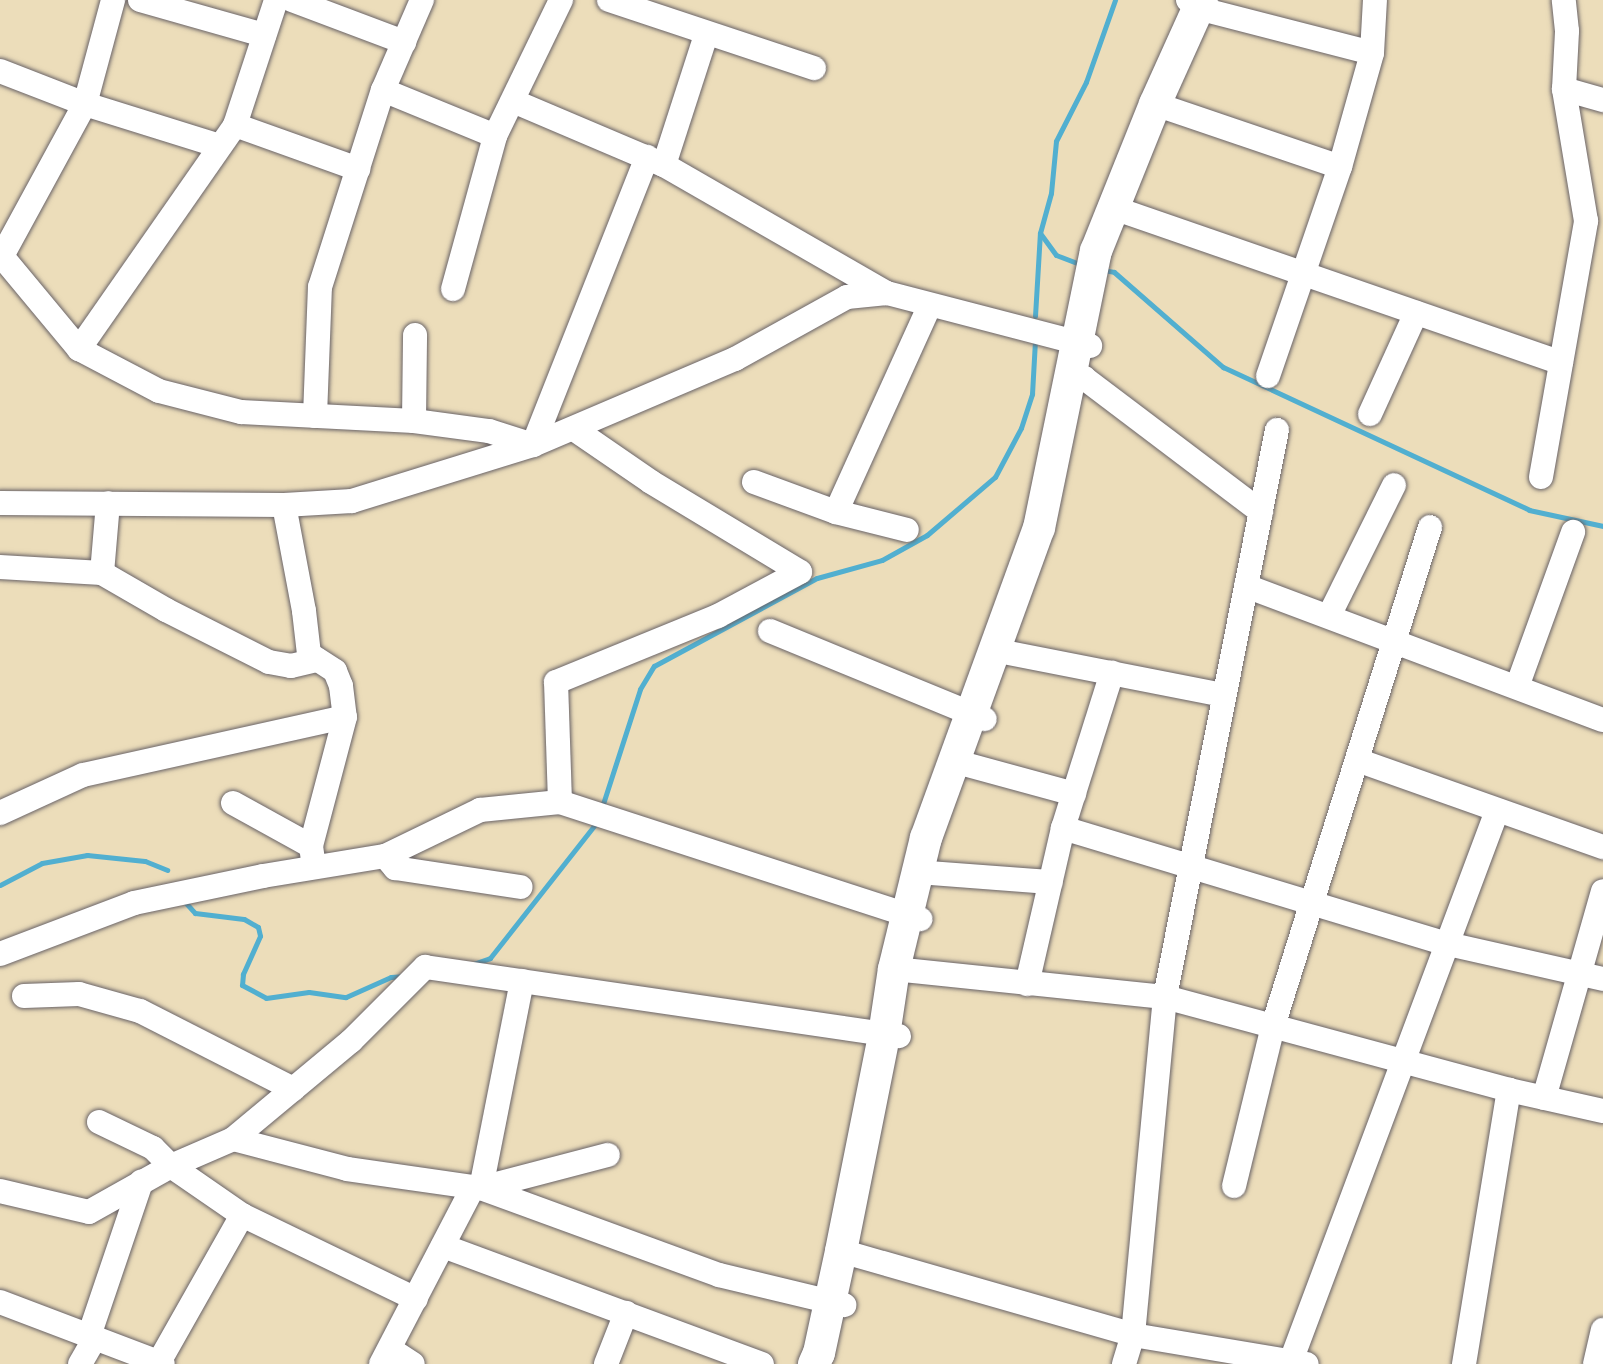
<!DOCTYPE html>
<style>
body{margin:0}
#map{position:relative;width:1603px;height:1364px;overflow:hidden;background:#ecddba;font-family:Dekko,sans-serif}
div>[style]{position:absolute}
.stream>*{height:5px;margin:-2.5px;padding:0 2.5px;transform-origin:2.5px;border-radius:2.5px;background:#51afd0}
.roads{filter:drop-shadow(0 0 2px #696367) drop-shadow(0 0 2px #696367)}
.minor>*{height:24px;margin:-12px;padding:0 12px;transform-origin:12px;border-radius:12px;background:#fff}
.major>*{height:32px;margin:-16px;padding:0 16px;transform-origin:16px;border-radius:16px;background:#fff}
span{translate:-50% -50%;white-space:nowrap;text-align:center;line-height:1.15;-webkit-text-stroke:5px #fcf5e5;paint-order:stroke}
</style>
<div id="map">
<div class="stream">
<div style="left:1040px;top:233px;width:27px;rotate:54deg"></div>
<div style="left:1056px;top:255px;width:28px;rotate:21deg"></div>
<div style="left:1103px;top:270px;width:11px;rotate:10deg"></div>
<div style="left:1114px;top:272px;width:145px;rotate:41.1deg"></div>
<div style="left:1223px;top:367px;width:338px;rotate:25deg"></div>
<div style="left:1529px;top:510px;width:76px;rotate:12.2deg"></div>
<div style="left:1035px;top:316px;width:83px;rotate:-86.6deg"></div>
<div style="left:1040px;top:233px;width:41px;rotate:-74.6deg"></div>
<div style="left:1051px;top:193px;width:52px;rotate:-84.5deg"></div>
<div style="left:1056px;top:141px;width:66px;rotate:-63deg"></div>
<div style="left:1086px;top:82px;width:87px;rotate:-70.5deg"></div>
<div style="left:601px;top:810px;width:127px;rotate:-72.1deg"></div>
<div style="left:640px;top:689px;width:27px;rotate:-59deg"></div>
<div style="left:654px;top:666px;width:185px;rotate:-28.4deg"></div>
<div style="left:817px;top:578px;width:67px;rotate:-15.5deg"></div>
<div style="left:882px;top:560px;width:51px;rotate:-29.1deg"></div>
<div style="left:927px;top:535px;width:89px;rotate:-40.5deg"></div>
<div style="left:995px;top:477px;width:55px;rotate:-62deg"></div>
<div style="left:1021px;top:428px;width:36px;rotate:-72deg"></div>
<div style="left:1032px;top:394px;width:54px;rotate:-86.8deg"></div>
<div style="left:0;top:885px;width:47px;rotate:-27.6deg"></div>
<div style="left:42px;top:863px;width:46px;rotate:-10.1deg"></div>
<div style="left:87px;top:855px;width:58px;rotate:5.9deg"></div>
<div style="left:145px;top:861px;width:24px;rotate:22deg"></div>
<div style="left:185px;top:902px;width:15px;rotate:48deg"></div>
<div style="left:195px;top:913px;width:49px;rotate:7deg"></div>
<div style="left:244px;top:919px;width:16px;rotate:30deg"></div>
<div style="left:258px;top:927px;width:9px;rotate:77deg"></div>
<div style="left:260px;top:936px;width:42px;rotate:114.1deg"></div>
<div style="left:243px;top:974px;width:11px;rotate:95deg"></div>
<div style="left:242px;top:985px;width:27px;rotate:28deg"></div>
<div style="left:266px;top:998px;width:43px;rotate:-7.9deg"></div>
<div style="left:309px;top:992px;width:37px;rotate:8deg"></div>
<div style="left:346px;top:997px;width:49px;rotate:-24deg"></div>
<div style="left:391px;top:977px;width:15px;rotate:-4deg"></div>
<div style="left:473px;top:964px;width:18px;rotate:-19deg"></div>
<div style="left:490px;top:958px;width:173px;rotate:-51.8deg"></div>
</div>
<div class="roads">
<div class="minor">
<div style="left:140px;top:0;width:129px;rotate:15.8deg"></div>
<div style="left:292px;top:0;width:120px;rotate:20.6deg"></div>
<div style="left:609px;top:0;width:216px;rotate:18.4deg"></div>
<div style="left:1188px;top:0;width:20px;rotate:30deg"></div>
<div style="left:1205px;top:10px;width:172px;rotate:14.4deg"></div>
<div style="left:0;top:71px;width:91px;rotate:21.2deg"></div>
<div style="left:85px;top:104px;width:141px;rotate:17.3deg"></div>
<div style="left:1564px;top:89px;width:41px;rotate:15.8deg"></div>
<div style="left:383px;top:90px;width:121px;rotate:22.3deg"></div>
<div style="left:513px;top:101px;width:164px;rotate:23deg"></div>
<div style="left:664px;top:165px;width:257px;rotate:29.9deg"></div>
<div style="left:1155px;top:104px;width:195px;rotate:18.8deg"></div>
<div style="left:235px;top:125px;width:131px;rotate:19.7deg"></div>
<div style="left:664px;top:165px;width:137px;rotate:-72.1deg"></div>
<div style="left:1111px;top:207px;width:476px;rotate:19.1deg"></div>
<div style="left:0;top:254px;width:124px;rotate:50.3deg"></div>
<div style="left:79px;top:349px;width:90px;rotate:27.7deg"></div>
<div style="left:159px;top:391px;width:85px;rotate:14.4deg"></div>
<div style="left:241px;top:412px;width:173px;rotate:3deg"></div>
<div style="left:414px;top:421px;width:76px;rotate:7.6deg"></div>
<div style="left:489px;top:431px;width:46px;rotate:17.7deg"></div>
<div style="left:533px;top:445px;width:220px;rotate:-23.1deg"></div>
<div style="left:735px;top:359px;width:128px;rotate:-29deg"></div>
<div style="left:847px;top:297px;width:40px;rotate:-5.7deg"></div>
<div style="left:887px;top:293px;width:210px;rotate:14.6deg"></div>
<div style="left:2px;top:256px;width:173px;rotate:-61.4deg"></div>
<div style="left:85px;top:104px;width:108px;rotate:-74.9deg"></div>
<div style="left:453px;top:289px;width:159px;rotate:-74.6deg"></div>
<div style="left:495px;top:136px;width:151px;rotate:-64.1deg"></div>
<div style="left:79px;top:349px;width:273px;rotate:-55.1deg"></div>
<div style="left:235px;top:125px;width:132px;rotate:-71.8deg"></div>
<div style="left:1070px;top:374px;width:15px;rotate:16deg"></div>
<div style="left:1084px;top:378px;width:222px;rotate:37.1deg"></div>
<div style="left:1268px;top:376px;width:221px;rotate:-71deg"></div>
<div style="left:1340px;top:167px;width:118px;rotate:-74.3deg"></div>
<div style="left:1372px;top:53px;width:53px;rotate:-86.8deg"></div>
<div style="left:1370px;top:414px;width:111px;rotate:-65.5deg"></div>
<div style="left:315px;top:416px;width:129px;rotate:-87.8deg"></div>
<div style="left:320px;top:287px;width:207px;rotate:-72.3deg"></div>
<div style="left:383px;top:90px;width:98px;rotate:-66.6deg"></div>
<div style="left:414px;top:421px;width:86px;rotate:-89.3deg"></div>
<div style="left:574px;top:429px;width:93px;rotate:34.5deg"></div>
<div style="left:651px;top:482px;width:174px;rotate:31.1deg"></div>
<div style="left:1541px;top:477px;width:260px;rotate:-80deg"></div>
<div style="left:1586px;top:221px;width:134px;rotate:-99.5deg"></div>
<div style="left:1564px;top:89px;width:58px;rotate:-87deg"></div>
<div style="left:1567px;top:31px;width:31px;rotate:-96deg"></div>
<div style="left:754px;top:482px;width:87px;rotate:20.1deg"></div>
<div style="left:836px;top:512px;width:73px;rotate:14.2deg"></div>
<div style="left:0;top:503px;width:284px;rotate:0.4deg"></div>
<div style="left:284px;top:505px;width:68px;rotate:-3.4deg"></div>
<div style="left:352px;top:501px;width:189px;rotate:-17.2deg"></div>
<div style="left:533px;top:445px;width:310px;rotate:-68.4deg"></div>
<div style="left:284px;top:505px;width:108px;rotate:79.3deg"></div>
<div style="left:304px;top:611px;width:43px;rotate:83.4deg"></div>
<div style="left:309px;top:654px;width:31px;rotate:33deg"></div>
<div style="left:335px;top:671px;width:16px;rotate:68deg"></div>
<div style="left:341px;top:686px;width:31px;rotate:83deg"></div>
<div style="left:345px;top:717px;width:133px;rotate:104.8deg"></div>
<div style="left:311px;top:846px;width:21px;rotate:82deg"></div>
<div style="left:836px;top:512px;width:227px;rotate:-65.6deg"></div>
<div style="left:0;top:567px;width:102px;rotate:3.4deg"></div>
<div style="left:102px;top:573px;width:74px;rotate:30deg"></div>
<div style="left:166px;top:610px;width:115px;rotate:26.8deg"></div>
<div style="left:269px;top:662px;width:22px;rotate:10deg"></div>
<div style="left:291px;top:666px;width:27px;rotate:-13deg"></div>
<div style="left:102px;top:573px;width:70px;rotate:-85.1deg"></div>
<div style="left:1246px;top:586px;width:381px;rotate:20.6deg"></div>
<div style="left:1329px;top:616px;width:146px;rotate:-63.6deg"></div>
<div style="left:770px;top:631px;width:232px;rotate:22.3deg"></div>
<div style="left:1009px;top:653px;width:219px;rotate:11.1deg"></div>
<div style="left:1517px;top:687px;width:165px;rotate:-70.1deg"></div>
<div style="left:1357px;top:760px;width:261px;rotate:19.5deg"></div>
<div style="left:968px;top:765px;width:110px;rotate:15.3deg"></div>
<div style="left:560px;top:802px;width:120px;rotate:-91.9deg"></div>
<div style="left:556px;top:682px;width:175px;rotate:-22.2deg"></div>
<div style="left:718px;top:616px;width:93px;rotate:-28.2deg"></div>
<div style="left:233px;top:803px;width:89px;rotate:28.9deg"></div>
<div style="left:0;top:813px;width:91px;rotate:-24.6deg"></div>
<div style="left:83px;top:775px;width:268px;rotate:-12.5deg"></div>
<div style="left:1063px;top:828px;width:402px;rotate:16.8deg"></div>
<div style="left:1448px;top:944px;width:159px;rotate:12.7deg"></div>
<div style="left:385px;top:856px;width:16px;rotate:50deg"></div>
<div style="left:395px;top:868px;width:127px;rotate:8.6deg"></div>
<div style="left:917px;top:872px;width:134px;rotate:4.3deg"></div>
<div style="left:0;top:954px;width:143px;rotate:-20.8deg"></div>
<div style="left:134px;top:903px;width:132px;rotate:-11.8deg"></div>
<div style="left:263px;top:876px;width:124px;rotate:-9.3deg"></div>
<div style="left:385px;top:856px;width:106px;rotate:-25.8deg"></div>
<div style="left:480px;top:810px;width:80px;rotate:-5.7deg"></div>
<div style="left:560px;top:802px;width:379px;rotate:18deg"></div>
<div style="left:894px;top:969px;width:272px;rotate:5.9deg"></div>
<div style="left:1165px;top:997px;width:356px;rotate:15.1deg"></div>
<div style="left:1509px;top:1090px;width:96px;rotate:12.6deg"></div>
<div style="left:1027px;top:984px;width:160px;rotate:-77deg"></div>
<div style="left:1063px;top:828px;width:163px;rotate:-72.5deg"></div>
<div style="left:24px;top:996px;width:55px;rotate:-2.1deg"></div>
<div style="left:79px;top:994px;width:63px;rotate:15.6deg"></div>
<div style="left:140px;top:1011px;width:172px;rotate:27deg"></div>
<div style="left:1544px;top:1098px;width:215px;rotate:-74.1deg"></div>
<div style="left:99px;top:1122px;width:60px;rotate:25.7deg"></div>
<div style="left:153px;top:1148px;width:25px;rotate:45deg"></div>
<div style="left:171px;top:1166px;width:86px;rotate:34.6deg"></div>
<div style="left:242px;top:1215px;width:193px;rotate:25.8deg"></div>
<div style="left:233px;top:1139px;width:118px;rotate:14.7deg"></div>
<div style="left:347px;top:1169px;width:135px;rotate:8.1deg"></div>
<div style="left:481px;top:1188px;width:253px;rotate:20.1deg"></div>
<div style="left:719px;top:1275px;width:129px;rotate:13.5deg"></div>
<div style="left:1234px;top:1186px;width:165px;rotate:-76.3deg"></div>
<div style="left:1273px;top:1026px;width:523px;rotate:-72.53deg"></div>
<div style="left:481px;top:1188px;width:211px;rotate:-78.8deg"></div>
<div style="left:481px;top:1188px;width:131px;rotate:-14.6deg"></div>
<div style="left:0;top:1191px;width:91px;rotate:13.3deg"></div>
<div style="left:89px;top:1212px;width:94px;rotate:-29.3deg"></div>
<div style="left:171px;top:1166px;width:68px;rotate:-23.5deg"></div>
<div style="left:233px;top:1139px;width:153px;rotate:-39.7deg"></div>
<div style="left:351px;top:1041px;width:105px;rotate:-45deg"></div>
<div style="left:425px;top:967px;width:479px;rotate:8.3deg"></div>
<div style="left:443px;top:1246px;width:340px;rotate:20.3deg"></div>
<div style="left:841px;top:1251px;width:304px;rotate:16deg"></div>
<div style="left:1133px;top:1335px;width:176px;rotate:9.5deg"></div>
<div style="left:0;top:1302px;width:174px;rotate:20.8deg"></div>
<div style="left:89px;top:1336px;width:163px;rotate:-71.3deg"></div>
<div style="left:390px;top:1349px;width:27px;rotate:33deg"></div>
<div style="left:1291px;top:1361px;width:587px;rotate:-69.47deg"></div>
<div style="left:159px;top:1362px;width:169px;rotate:-60.5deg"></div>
<div style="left:80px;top:1364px;width:30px;rotate:-60deg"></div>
<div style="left:381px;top:1364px;width:199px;rotate:-62.5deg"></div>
<div style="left:606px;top:1364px;width:55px;rotate:-68.6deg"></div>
<div style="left:1124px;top:1364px;width:30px;rotate:-73deg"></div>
<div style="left:1133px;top:1335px;width:340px;rotate:-84.6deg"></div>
<div style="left:1165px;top:997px;width:578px;rotate:-78.83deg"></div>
<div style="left:1464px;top:1364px;width:278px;rotate:-80.7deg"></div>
<div style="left:1595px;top:1364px;width:35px;rotate:-77deg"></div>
</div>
<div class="major">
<div style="left:814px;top:1364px;width:12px;rotate:-66deg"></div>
<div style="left:819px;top:1353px;width:104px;rotate:-77.8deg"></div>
<div style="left:841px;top:1251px;width:220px;rotate:-78.7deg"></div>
<div style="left:884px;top:1035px;width:67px;rotate:-81.4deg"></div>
<div style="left:894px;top:969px;width:135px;rotate:-76.3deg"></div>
<div style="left:926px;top:838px;width:330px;rotate:-70deg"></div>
<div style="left:1039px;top:528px;width:283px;rotate:-78.4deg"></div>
<div style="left:1096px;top:251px;width:158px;rotate:-68.1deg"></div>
<div style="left:1155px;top:104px;width:114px;rotate:-65.7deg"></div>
</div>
</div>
</div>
